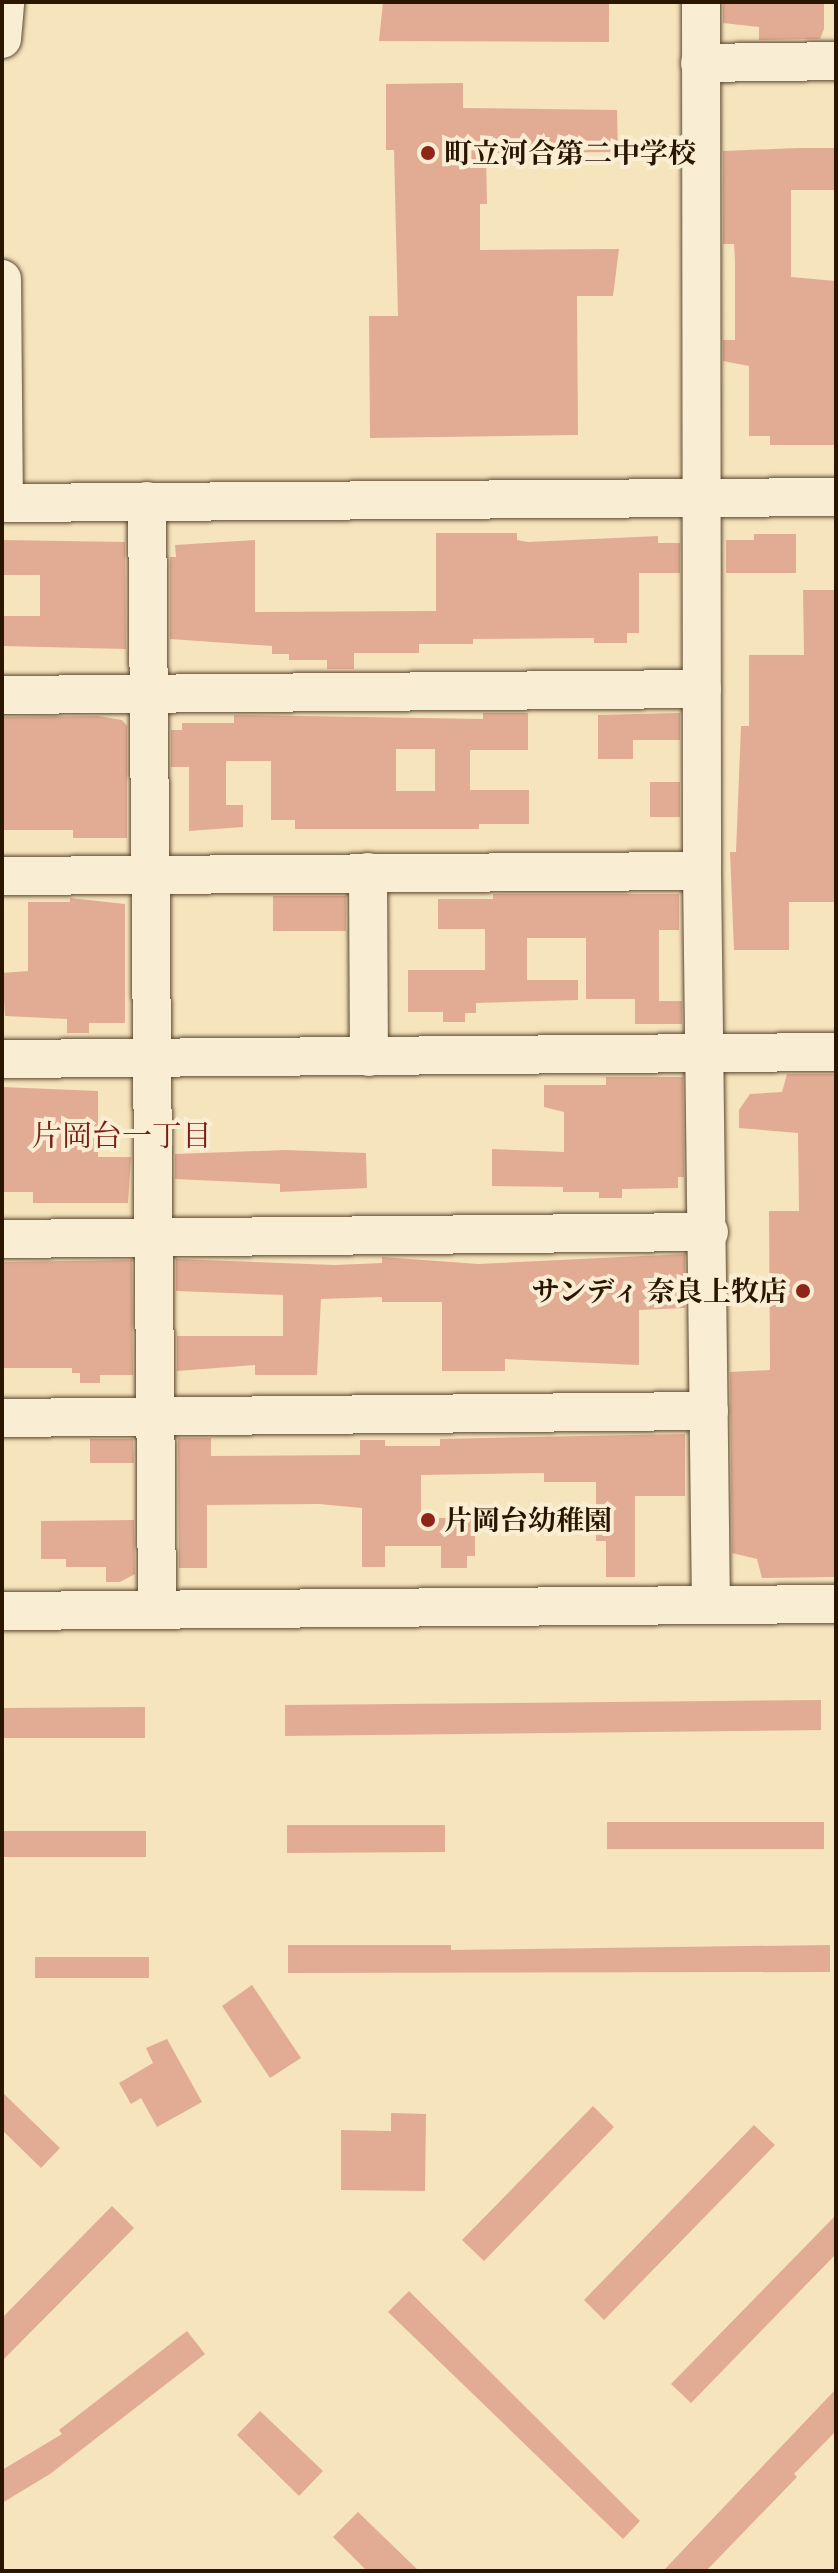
<!DOCTYPE html>
<meta charset="utf-8">
<style>
body{margin:0}
#map{position:relative;width:838px;height:2573px;overflow:hidden;background:#f6e4bd;font-family:"Libre Caslon Text","Noto Serif JP",serif}
div>[style]{position:absolute}
.building>*{inset:0;background:#e2ac94}
.roads{filter:drop-shadow(0 0 2px #5c492f) drop-shadow(0 0 2px #5c492f)}
.minor>*{height:38px;margin:-19px;padding:0 19px;transform-origin:19px;border-radius:19px;background:#f9edd4}
.dots>*{width:22px;height:22px;translate:-50% -50%;box-sizing:border-box;border:4px solid #f9edd4;border-radius:50%}
span{translate:-50% -50%;white-space:nowrap;text-align:center;line-height:1.15;-webkit-text-stroke:8px #f9edd4;paint-order:stroke}
.poi-label{font-size:28px;color:#291500;font-weight:700}
.left{translate:0 -50%;text-align:left}
.right{translate:-100% -50%;text-align:right}
.neighbourhood-label{font-size:30px;color:#7a1f14}
.frame{position:absolute;inset:0;border:4px solid #291500;pointer-events:none}
</style>
<div id="map">
<div class="building">
<div style="clip-path:polygon(383px 2px,609px 2px,609px 42px,379px 41px)"></div>
<div style="clip-path:polygon(723px 2px,824px 2px,824px 29px,820px 39px,759px 40px,759px 27px,723px 23px)"></div>
<div style="clip-path:polygon(463px 83px,463px 108px,617px 110px,618px 152px,486px 153px,487px 204px,480px 204px,480px 250px,619px 249px,613px 296px,577px 296px,578px 435px,370px 438px,369px 316px,398px 316px,394px 150px,386px 150px,386px 84px)"></div>
<div style="clip-path:polygon(798px 148px,836px 148px,836px 190px,791px 190px,791px 277px,836px 281px,836px 445px,770px 445px,770px 436px,749px 436px,749px 366px,723px 361px,723px 340px,735px 340px,735px 260px,734px 244px,723px 244px,723px 151px)"></div>
<div style="clip-path:polygon(436px 533px,517px 533px,517px 540px,528px 542px,658px 536px,658px 543px,680px 543px,680px 573px,639px 573px,639px 633px,627px 633px,627px 643px,594px 643px,594px 638px,473px 639px,473px 644px,419px 644px,419px 653px,354px 653px,354px 669px,327px 669px,327px 660px,289px 660px,289px 654px,272px 654px,272px 646px,170px 639px,170px 557px,176px 557px,175px 545px,255px 540px,255px 612px,436px 611px)"></div>
<div style="clip-path:polygon(754px 534px,796px 534px,796px 573px,726px 573px,726px 540px,754px 540px)"></div>
<div style="clip-path:polygon(2px 540px,125px 542px,126px 649px,2px 646px,2px 616px,40px 616px,40px 575px,2px 575px)"></div>
<div style="clip-path:polygon(803px 590px,836px 590px,836px 902px,789px 902px,789px 950px,734px 950px,730px 852px,736px 852px,741px 726px,749px 726px,749px 655px,804px 655px)"></div>
<div style="clip-path:polygon(evenodd,483px 713px,528px 713px,528px 750px,470px 750px,470px 790px,529px 790px,529px 824px,479px 824px,479px 829px,295px 829px,295px 820px,271px 820px,271px 761px,226px 761px,226px 805px,243px 805px,243px 827px,189px 831px,189px 767px,171px 767px,171px 730px,182px 730px,182px 723px,234px 723px,234px 715px,483px 719px,483px 713px,396px 749px,435px 749px,435px 791px,396px 791px,396px 749px)"></div>
<div style="clip-path:polygon(680px 713px,680px 740px,633px 740px,633px 759px,598px 759px,598px 715px)"></div>
<div style="clip-path:polygon(98px 716px,122px 720px,127px 726px,127px 838px,73px 838px,73px 830px,2px 830px,2px 717px)"></div>
<div style="clip-path:polygon(650px 782px,680px 782px,680px 817px,650px 817px)"></div>
<div style="clip-path:polygon(493px 894px,679px 894px,679px 930px,659px 930px,659px 1001px,682px 1001px,682px 1024px,635px 1024px,635px 999px,586px 999px,586px 938px,527px 938px,527px 980px,578px 980px,578px 1000px,476px 1003px,476px 1013px,465px 1013px,465px 1022px,443px 1022px,443px 1012px,408px 1012px,408px 970px,485px 970px,485px 929px,438px 929px,438px 899px,493px 899px)"></div>
<div style="clip-path:polygon(273px 896px,346px 896px,346px 931px,273px 931px)"></div>
<div style="clip-path:polygon(70px 898px,125px 904px,125px 1023px,89px 1023px,89px 1033px,67px 1033px,67px 1019px,5px 1016px,2px 973px,28px 971px,28px 902px,70px 902px)"></div>
<div style="clip-path:polygon(787px 1074px,836px 1074px,836px 1577px,762px 1578px,757px 1559px,732px 1553px,730px 1372px,770px 1370px,769px 1211px,799px 1211px,798px 1133px,739px 1128px,739px 1110px,750px 1094px,782px 1092px)"></div>
<div style="clip-path:polygon(606px 1077px,683px 1077px,684px 1177px,678px 1177px,678px 1188px,622px 1189px,622px 1198px,599px 1198px,599px 1192px,563px 1192px,563px 1187px,492px 1186px,492px 1149px,564px 1152px,564px 1112px,544px 1107px,544px 1085px,606px 1085px)"></div>
<div style="clip-path:polygon(2px 1087px,98px 1091px,98px 1157px,131px 1157px,128px 1203px,33px 1203px,33px 1192px,2px 1192px)"></div>
<div style="clip-path:polygon(285px 1150px,366px 1153px,367px 1188px,280px 1192px,280px 1184px,175px 1179px,175px 1154px)"></div>
<div style="clip-path:polygon(685px 1254px,685px 1308px,639px 1310px,639px 1365px,505px 1359px,505px 1371px,442px 1371px,442px 1302px,382px 1302px,382px 1297px,321px 1299px,317px 1375px,255px 1375px,255px 1365px,177px 1371px,177px 1336px,283px 1336px,283px 1295px,176px 1291px,176px 1259px,335px 1265px,382px 1263px,382px 1257px,478px 1264px)"></div>
<div style="clip-path:polygon(132px 1260px,133px 1375px,100px 1375px,100px 1383px,80px 1383px,80px 1373px,72px 1373px,72px 1368px,2px 1368px,3px 1262px)"></div>
<div style="clip-path:polygon(685px 1434px,685px 1496px,635px 1496px,635px 1577px,606px 1577px,606px 1541px,596px 1541px,596px 1482px,544px 1482px,544px 1473px,421px 1475px,421px 1518px,475px 1518px,475px 1556px,467px 1556px,467px 1568px,441px 1568px,441px 1546px,385px 1546px,385px 1567px,362px 1567px,362px 1508px,319px 1504px,207px 1505px,207px 1568px,179px 1568px,178px 1438px,211px 1438px,211px 1456px,360px 1455px,360px 1440px,385px 1440px,385px 1446px,440px 1446px,440px 1439px)"></div>
<div style="clip-path:polygon(90px 1439px,133px 1439px,134px 1463px,90px 1463px)"></div>
<div style="clip-path:polygon(134px 1520px,135px 1574px,120px 1582px,106px 1582px,106px 1567px,66px 1567px,66px 1559px,41px 1559px,41px 1521px)"></div>
<div style="clip-path:polygon(821px 1700px,821px 1730px,285px 1736px,285px 1705px)"></div>
<div style="clip-path:polygon(145px 1707px,145px 1738px,2px 1738px,2px 1708px)"></div>
<div style="clip-path:polygon(607px 1822px,824px 1822px,824px 1849px,607px 1849px)"></div>
<div style="clip-path:polygon(287px 1825px,445px 1825px,445px 1852px,287px 1853px)"></div>
<div style="clip-path:polygon(2px 1831px,146px 1831px,146px 1857px,2px 1857px)"></div>
<div style="clip-path:polygon(288px 1945px,451px 1945px,451px 1950px,830px 1945px,830px 1972px,288px 1973px)"></div>
<div style="clip-path:polygon(35px 1957px,149px 1957px,149px 1978px,35px 1978px)"></div>
<div style="clip-path:polygon(252px 1985px,301px 2058px,270px 2078px,222px 2006px)"></div>
<div style="clip-path:polygon(167px 2039px,202px 2102px,157px 2127px,141px 2098px,131px 2104px,119px 2083px,153px 2063px,146px 2048px)"></div>
<div style="clip-path:polygon(2px 2092px,60px 2148px,41px 2168px,2px 2130px)"></div>
<div style="clip-path:polygon(593px 2106px,614px 2127px,484px 2261px,462px 2240px)"></div>
<div style="clip-path:polygon(391px 2113px,426px 2114px,425px 2191px,341px 2190px,341px 2130px,391px 2131px)"></div>
<div style="clip-path:polygon(754px 2125px,775px 2145px,604px 2320px,584px 2300px)"></div>
<div style="clip-path:polygon(112px 2206px,134px 2228px,2px 2361px,2px 2318px)"></div>
<div style="clip-path:polygon(836px 2215px,836px 2254px,691px 2403px,671px 2384px)"></div>
<div style="clip-path:polygon(409px 2291px,640px 2521px,623px 2539px,388px 2312px)"></div>
<div style="clip-path:polygon(187px 2331px,205px 2354px,50px 2474px,2px 2503px,2px 2470px,62px 2434px,59px 2430px)"></div>
<div style="clip-path:polygon(836px 2389px,836px 2431px,794px 2474px,797px 2477px,706px 2571px,663px 2571px)"></div>
<div style="clip-path:polygon(260px 2411px,323px 2471px,299px 2496px,237px 2435px)"></div>
<div style="clip-path:polygon(358px 2512px,419px 2571px,367px 2571px,333px 2537px)"></div>
</div>
<div class="roads">
<div class="minor">
<div style="left:701px;top:2px;width:869px;rotate:89.93deg"></div>
<div style="left:702px;top:871px;width:734px;rotate:89.3deg"></div>
<div style="left:2px;top:39px;width:37px;rotate:-85deg"></div>
<div style="left:700px;top:63px;width:136px;rotate:-0.8deg"></div>
<div style="left:2px;top:279px;width:224px;rotate:89.5deg"></div>
<div style="left:147px;top:501px;width:1109px;rotate:89.48deg"></div>
<div style="left:2px;top:503px;width:834px;rotate:-0.41deg"></div>
<div style="left:2px;top:695px;width:700px;rotate:-0.49deg"></div>
<div style="left:368px;top:872px;width:185px;rotate:89.7deg"></div>
<div style="left:2px;top:876px;width:700px;rotate:-0.41deg"></div>
<div style="left:2px;top:1059px;width:834px;rotate:-0.48deg"></div>
<div style="left:2px;top:1239px;width:707px;rotate:-0.57deg"></div>
<div style="left:2px;top:1418px;width:707px;rotate:-0.57deg"></div>
<div style="left:2px;top:1611px;width:834px;rotate:-0.48deg"></div>
</div>
</div>
<div class="dots">
<div style="left:428px;top:153px;background:#8f2418"></div>
<div style="left:803px;top:1291px;background:#8f2418"></div>
<div style="left:428px;top:1520px;background:#8f2418"></div>
</div>
<div class="poi-label">
<span class="left" style="left:444px;top:153px">町立河合第二中学校</span>
<span class="right" style="left:787px;top:1291px">サンディ 奈良上牧店</span>
<span class="left" style="left:444px;top:1520px">片岡台幼稚園</span>
</div>
<div class="neighbourhood-label">
<span style="left:122px;top:1136px">片岡台一丁目</span>
</div>
<div class="frame"></div>
</div>
